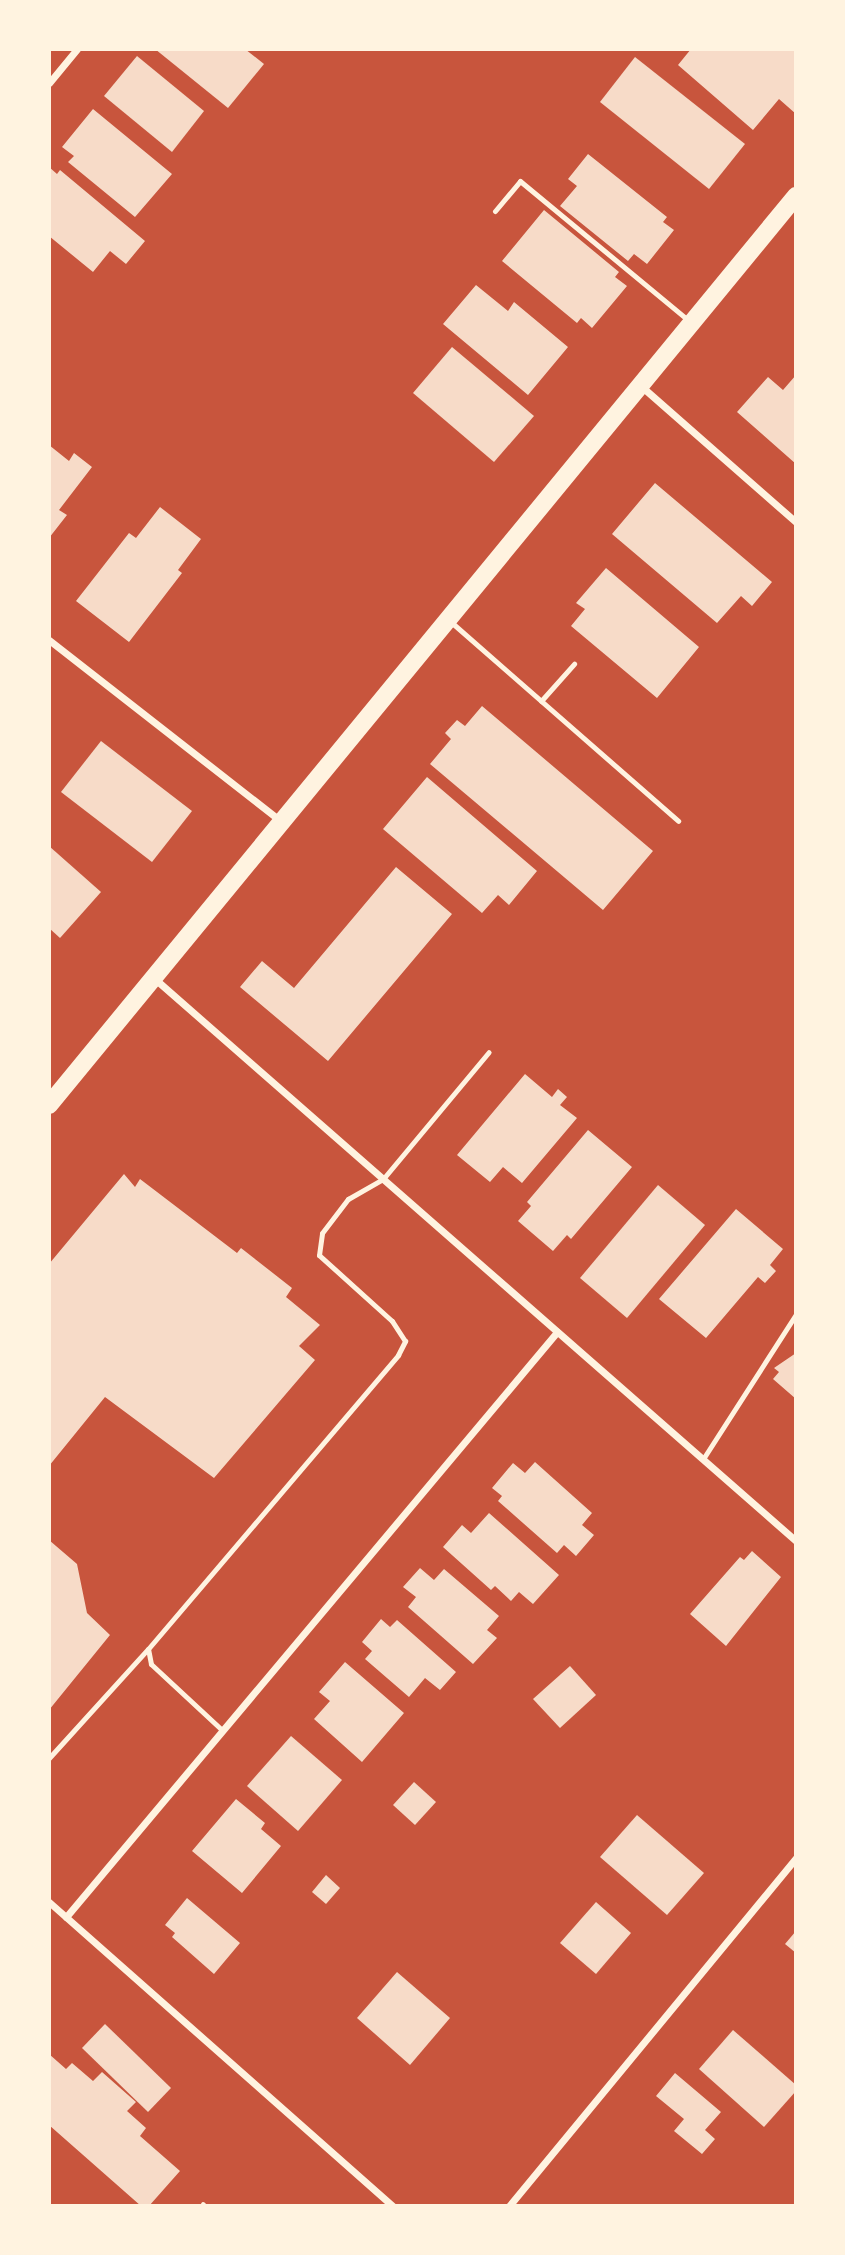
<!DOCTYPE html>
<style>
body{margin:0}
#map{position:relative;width:845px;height:2255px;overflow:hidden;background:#c8553d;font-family:Merriweather,serif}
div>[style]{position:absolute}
.building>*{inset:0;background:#f7dbc8}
.service>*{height:5px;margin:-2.5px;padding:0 2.5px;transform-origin:2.5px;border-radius:2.5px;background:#fff3e0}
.minor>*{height:7px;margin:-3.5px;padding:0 3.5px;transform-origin:3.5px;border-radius:3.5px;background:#fff3e0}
.primary>*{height:18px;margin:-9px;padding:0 9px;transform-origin:9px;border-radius:9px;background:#fff3e0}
span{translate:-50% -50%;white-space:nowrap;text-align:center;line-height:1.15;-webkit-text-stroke:7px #fff3e0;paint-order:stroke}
.frame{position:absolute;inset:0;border:51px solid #fff3e0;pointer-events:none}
</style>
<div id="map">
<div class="building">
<div style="clip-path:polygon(155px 49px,245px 49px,264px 64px,228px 108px)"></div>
<div style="clip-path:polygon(691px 49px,792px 49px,796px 53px,796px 114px,779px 99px,753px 130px,678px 65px)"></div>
<div style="clip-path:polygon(137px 56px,204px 111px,172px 152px,104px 96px)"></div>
<div style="clip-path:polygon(635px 57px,745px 144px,709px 189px,600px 102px)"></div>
<div style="clip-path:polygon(93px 109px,172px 174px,135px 217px,68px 162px,74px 156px,62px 147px)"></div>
<div style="clip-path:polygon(588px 154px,667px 217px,663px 222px,674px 230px,647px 264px,634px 254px,628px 261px,560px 206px,577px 186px,568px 179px)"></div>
<div style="clip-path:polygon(49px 167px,57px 174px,60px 170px,145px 241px,126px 264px,110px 251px,93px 272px,49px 236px)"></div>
<div style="clip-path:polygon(544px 210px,619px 272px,615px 277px,627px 286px,592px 328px,581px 318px,577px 323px,502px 261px)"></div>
<div style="clip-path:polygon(476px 285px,508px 311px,514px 302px,568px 347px,528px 395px,443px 324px)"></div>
<div style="clip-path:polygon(452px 347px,534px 416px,494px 462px,413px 393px)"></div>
<div style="clip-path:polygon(796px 375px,796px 464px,737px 412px,768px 377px,783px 390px)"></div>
<div style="clip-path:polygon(49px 445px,69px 461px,74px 453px,92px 467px,59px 510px,67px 515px,49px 538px)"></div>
<div style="clip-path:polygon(655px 483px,772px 582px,752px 606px,741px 596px,717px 623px,612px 534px)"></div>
<div style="clip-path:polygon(160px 507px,201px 539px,178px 570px,182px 573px,129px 642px,76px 601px,129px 533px,136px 538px)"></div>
<div style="clip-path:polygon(606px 568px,699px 647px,657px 698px,571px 626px,585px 609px,576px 603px)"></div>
<div style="clip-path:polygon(482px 706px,653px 851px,603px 910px,430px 764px,451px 739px,445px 733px,457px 720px,465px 726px)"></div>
<div style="clip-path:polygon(101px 741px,192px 811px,152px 862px,61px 792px)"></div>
<div style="clip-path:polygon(427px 777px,537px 871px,509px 905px,498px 895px,482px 913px,383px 829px)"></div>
<div style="clip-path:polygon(49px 846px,101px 892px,60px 938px,49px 928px)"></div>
<div style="clip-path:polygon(396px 867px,452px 914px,328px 1061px,240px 987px,262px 961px,294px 988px)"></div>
<div style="clip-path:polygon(525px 1074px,552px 1097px,558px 1089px,567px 1097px,560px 1105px,577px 1118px,522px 1183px,503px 1167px,490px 1182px,457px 1155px)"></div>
<div style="clip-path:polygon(588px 1130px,632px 1167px,571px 1239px,567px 1235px,553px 1251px,518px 1221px,531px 1206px,527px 1202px)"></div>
<div style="clip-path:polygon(124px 1174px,135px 1187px,140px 1179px,237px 1253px,241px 1248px,292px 1288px,286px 1297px,320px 1325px,299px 1346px,315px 1360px,214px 1478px,105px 1397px,49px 1466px,49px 1264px)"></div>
<div style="clip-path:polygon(658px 1185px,705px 1225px,627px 1318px,580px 1278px)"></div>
<div style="clip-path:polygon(736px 1209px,783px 1249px,770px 1265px,776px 1271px,765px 1283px,758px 1277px,706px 1338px,659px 1299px)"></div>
<div style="clip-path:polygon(796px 1353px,796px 1399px,773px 1379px,779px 1372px,774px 1368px)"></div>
<div style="clip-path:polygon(535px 1462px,592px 1513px,582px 1525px,594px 1535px,576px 1556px,564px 1545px,557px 1553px,498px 1501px,502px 1496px,492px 1488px,513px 1463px,525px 1473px)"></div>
<div style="clip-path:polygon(489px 1513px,559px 1575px,533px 1604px,519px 1592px,511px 1601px,495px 1586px,491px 1590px,443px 1547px,462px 1525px,471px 1533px)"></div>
<div style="clip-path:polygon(49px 1540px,77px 1564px,87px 1613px,110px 1635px,49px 1710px)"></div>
<div style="clip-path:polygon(752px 1551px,781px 1577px,726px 1646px,690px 1614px,740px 1557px,744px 1560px)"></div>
<div style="clip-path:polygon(420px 1568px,434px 1580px,444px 1569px,499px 1616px,487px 1630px,497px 1638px,473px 1664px,408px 1607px,416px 1597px,403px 1587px)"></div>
<div style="clip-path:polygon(381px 1619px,390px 1627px,397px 1620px,456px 1672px,440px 1690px,425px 1678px,409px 1697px,365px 1659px,372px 1651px,362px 1642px)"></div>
<div style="clip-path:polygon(345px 1662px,404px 1713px,362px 1762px,314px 1719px,330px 1701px,319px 1692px)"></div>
<div style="clip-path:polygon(570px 1666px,596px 1695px,560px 1728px,533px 1699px)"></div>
<div style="clip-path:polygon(291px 1736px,342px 1780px,298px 1831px,247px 1786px)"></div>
<div style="clip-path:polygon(414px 1782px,436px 1802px,415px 1825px,393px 1805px)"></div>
<div style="clip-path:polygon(236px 1799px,265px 1823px,261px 1829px,281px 1846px,242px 1893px,192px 1851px)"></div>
<div style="clip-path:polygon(637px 1815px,704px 1873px,667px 1915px,600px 1857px)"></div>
<div style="clip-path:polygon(326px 1875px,340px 1888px,326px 1904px,312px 1892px)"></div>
<div style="clip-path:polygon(187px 1898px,240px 1943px,214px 1974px,172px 1937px,175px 1933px,165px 1925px)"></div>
<div style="clip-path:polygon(596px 1902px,631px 1933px,596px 1974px,560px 1943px)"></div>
<div style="clip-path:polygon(796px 1931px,796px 1953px,785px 1944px)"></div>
<div style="clip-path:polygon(397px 1972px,450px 2018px,410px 2065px,357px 2018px)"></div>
<div style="clip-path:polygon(105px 2024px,171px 2088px,148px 2112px,82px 2048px)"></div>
<div style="clip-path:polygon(733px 2030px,796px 2085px,796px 2091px,764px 2127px,699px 2069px)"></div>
<div style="clip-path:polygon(49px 2054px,66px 2069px,72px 2063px,93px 2081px,102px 2072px,136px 2102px,127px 2111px,146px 2128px,140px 2136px,180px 2171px,149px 2206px,141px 2206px,49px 2125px)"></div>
<div style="clip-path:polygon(675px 2073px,721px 2112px,705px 2130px,715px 2139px,702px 2154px,674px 2131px,684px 2119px,656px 2096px)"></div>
</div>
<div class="service">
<div style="left:495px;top:211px;width:39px;rotate:-50deg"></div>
<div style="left:520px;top:181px;width:219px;rotate:39.6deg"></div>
<div style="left:451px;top:622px;width:302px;rotate:41.2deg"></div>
<div style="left:541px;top:701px;width:50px;rotate:-48.3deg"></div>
<div style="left:703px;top:1459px;width:172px;rotate:-57.3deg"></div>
<div style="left:222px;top:1730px;width:97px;rotate:-137.1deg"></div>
<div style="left:151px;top:1664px;width:15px;rotate:-101deg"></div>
<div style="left:148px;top:1649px;width:386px;rotate:-49.6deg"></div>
<div style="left:398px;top:1355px;width:16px;rotate:-63deg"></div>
<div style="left:405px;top:1341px;width:24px;rotate:-123deg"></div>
<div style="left:392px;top:1321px;width:98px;rotate:-137.9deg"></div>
<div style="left:319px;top:1255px;width:22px;rotate:-82deg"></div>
<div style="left:322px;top:1233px;width:43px;rotate:-52.6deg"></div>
<div style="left:348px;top:1199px;width:40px;rotate:-29.7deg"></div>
<div style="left:383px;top:1179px;width:165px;rotate:-50.2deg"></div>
<div style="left:49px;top:1758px;width:147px;rotate:-47.8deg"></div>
<div style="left:202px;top:2206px;width:2px;rotate:-63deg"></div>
</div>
<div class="minor">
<div style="left:49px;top:83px;width:44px;rotate:-50.5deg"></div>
<div style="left:641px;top:386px;width:206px;rotate:41.3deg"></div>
<div style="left:49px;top:640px;width:296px;rotate:38deg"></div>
<div style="left:155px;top:979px;width:852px;rotate:41.24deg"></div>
<div style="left:49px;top:1902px;width:459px;rotate:41.5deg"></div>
<div style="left:66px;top:1917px;width:764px;rotate:-49.99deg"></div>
<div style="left:509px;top:2206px;width:451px;rotate:-50.5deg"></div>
</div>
<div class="primary">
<div style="left:49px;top:1105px;width:1177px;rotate:-50.59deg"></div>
</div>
<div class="frame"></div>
</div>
